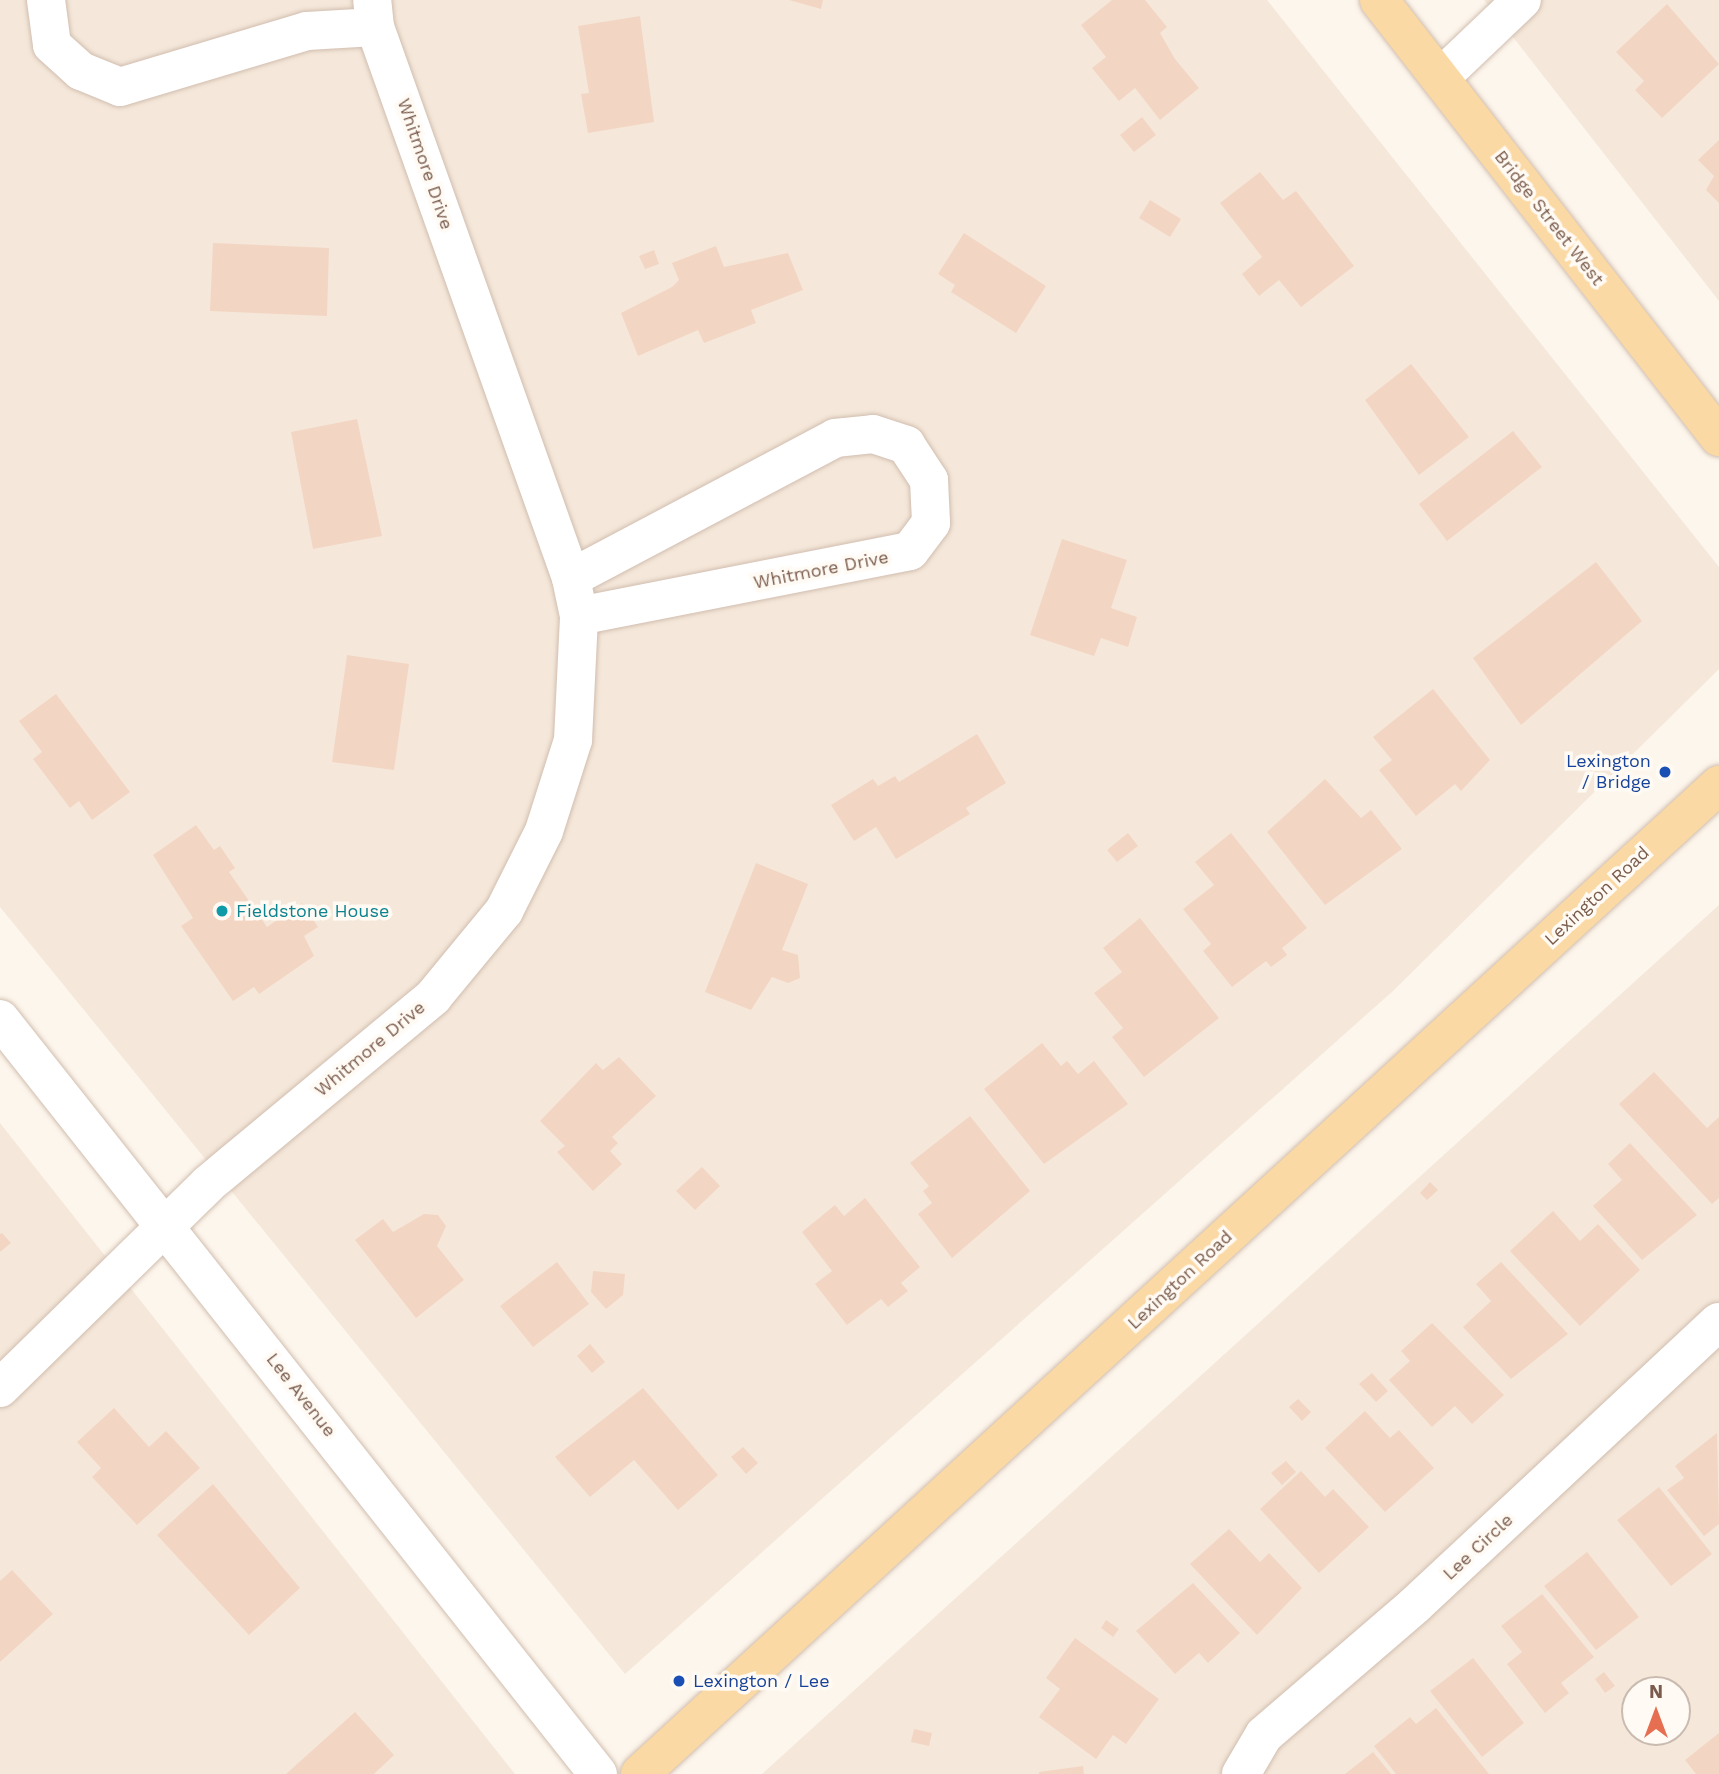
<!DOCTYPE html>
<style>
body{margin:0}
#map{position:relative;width:1719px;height:1774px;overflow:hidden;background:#fdf6ec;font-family:"Work Sans",sans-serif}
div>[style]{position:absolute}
.residential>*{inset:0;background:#f5e8da}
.building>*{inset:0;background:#f3d5c3}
.roads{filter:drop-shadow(0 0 2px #d1beb0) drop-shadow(0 0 2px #d1beb0)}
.minor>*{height:38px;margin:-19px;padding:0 19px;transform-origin:19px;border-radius:19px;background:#fff}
.major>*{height:38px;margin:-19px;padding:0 19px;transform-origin:19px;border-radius:19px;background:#fbd9a5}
.dots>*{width:19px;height:19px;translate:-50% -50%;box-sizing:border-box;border:4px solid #fffaf3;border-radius:50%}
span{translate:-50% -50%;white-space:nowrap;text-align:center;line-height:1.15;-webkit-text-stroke:7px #fffaf3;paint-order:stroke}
.street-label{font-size:18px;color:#7a5c4d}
.transit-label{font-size:18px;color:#164399}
.right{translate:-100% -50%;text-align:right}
.left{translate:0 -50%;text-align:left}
.culture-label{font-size:18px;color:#0d838f}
.north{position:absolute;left:1621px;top:1676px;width:70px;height:70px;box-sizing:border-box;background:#fffaf3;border:2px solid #cabbb1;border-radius:50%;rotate:0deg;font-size:19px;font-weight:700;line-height:28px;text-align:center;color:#7a5c4d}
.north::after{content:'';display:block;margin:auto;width:24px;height:32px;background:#e76f51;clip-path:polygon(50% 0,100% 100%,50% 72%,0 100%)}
</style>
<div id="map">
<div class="residential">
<div style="clip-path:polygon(0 0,1267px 0,1719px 567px,1719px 669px,1393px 991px,625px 1674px,0 907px)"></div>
<div style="clip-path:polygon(1484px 0,1719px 0,1719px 301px)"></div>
<div style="clip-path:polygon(evenodd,1719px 905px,1719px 1774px,762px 1774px,1719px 905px,1635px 1690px,1677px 1690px,1677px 1732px,1635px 1732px,1635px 1690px)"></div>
<div style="clip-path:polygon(0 1123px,515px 1774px,0 1774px)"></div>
</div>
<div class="building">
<div style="clip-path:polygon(789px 0,823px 0,821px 9px)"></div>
<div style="clip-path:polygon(1112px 0,1145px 0,1167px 27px,1160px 33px,1175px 59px,1199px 88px,1160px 120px,1135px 88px,1119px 101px,1092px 68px,1106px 57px,1081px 25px)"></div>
<div style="clip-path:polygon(1667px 4px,1719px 64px,1662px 118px,1635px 90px,1644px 81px,1616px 52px)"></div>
<div style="clip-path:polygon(640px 16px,654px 122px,588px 133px,581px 94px,589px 93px,578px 26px)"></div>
<div style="clip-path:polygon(1142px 117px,1156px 135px,1134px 152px,1120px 135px)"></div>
<div style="clip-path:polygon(1719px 140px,1719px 203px,1706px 190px,1714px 176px,1698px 160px)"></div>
<div style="clip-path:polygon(1260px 172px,1283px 200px,1296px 191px,1354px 266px,1301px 307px,1279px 280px,1259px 296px,1242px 274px,1262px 257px,1220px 203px)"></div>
<div style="clip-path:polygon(1150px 200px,1181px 219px,1170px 237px,1139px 218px)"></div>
<div style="clip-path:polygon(964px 233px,1046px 286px,1016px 333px,951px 292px,955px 285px,938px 274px)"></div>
<div style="clip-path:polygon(213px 243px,329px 248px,327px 316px,210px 311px)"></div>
<div style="clip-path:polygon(716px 246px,724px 267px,788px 253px,803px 290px,751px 310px,756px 323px,704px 343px,698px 330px,638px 356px,621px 313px,672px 287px,679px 280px,672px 263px)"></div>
<div style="clip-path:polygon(654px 250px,659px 264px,645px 269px,639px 256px)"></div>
<div style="clip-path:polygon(1411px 364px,1469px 437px,1419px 475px,1365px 400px)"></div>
<div style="clip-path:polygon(357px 419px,382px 536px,313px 549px,291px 432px)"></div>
<div style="clip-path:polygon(1513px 431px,1542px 467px,1447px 541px,1419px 504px)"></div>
<div style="clip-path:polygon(1062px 539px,1127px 560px,1111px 608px,1137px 617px,1128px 647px,1101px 638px,1094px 656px,1030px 635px)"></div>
<div style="clip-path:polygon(1596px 562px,1642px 621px,1521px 725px,1473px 658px)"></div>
<div style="clip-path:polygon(347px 655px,409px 664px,394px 770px,332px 762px)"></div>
<div style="clip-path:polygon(1433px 689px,1490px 760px,1461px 791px,1455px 784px,1416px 816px,1379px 770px,1392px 760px,1373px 737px)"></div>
<div style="clip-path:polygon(56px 694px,130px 792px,92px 820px,79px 801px,70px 808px,33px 759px,42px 752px,19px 721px)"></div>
<div style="clip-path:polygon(977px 734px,1006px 783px,966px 808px,970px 814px,896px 859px,876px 827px,854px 841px,831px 805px,873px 779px,878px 786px,895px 776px,899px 782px)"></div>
<div style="clip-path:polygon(1325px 779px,1361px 818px,1371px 810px,1402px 849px,1325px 905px,1267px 832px)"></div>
<div style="clip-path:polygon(196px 825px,214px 850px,220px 846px,235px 868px,229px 872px,267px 927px,302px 903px,318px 927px,304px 936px,314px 956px,259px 994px,254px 987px,233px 1001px,181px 926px,193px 918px,153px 855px)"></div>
<div style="clip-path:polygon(1128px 833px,1138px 846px,1117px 862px,1107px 850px)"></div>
<div style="clip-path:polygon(1231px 833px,1307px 928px,1282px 948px,1287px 955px,1271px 967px,1266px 961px,1232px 987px,1203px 951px,1211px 944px,1183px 909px,1214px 885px,1195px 862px)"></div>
<div style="clip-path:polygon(756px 863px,808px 884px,782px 950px,798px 955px,800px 978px,788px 983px,772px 977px,751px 1010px,705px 992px)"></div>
<div style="clip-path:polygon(1140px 918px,1219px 1018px,1144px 1077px,1112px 1037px,1123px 1028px,1094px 993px,1122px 972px,1103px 948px)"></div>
<div style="clip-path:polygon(1042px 1043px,1061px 1066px,1067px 1061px,1078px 1074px,1094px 1061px,1128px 1104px,1044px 1164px,984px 1089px)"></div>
<div style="clip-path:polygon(619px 1057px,656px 1096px,612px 1137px,618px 1143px,610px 1151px,622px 1164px,593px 1191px,557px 1152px,565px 1146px,540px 1121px,596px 1063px,603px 1070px)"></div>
<div style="clip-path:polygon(1654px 1072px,1707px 1128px,1719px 1117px,1719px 1198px,1712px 1204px,1619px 1104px)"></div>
<div style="clip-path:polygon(970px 1116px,1030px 1191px,952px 1258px,918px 1214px,932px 1203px,923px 1191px,929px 1186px,910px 1163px)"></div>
<div style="clip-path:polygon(1630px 1143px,1697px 1215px,1642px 1260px,1593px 1206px,1622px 1180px,1608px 1164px)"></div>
<div style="clip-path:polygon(702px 1167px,720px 1186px,695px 1210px,676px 1191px)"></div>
<div style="clip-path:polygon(1430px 1182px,1438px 1190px,1427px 1200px,1420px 1193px)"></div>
<div style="clip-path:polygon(865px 1198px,920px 1267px,901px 1283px,908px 1291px,888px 1307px,881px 1299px,847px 1325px,815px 1284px,832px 1271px,802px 1232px,835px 1205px,844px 1216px)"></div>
<div style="clip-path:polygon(1553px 1211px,1580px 1241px,1598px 1224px,1640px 1270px,1580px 1326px,1510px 1251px)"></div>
<div style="clip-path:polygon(424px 1214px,438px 1215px,446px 1226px,437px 1246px,464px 1280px,416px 1318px,355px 1240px,383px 1219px,393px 1232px)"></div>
<div style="clip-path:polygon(2px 1233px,11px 1243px,0 1252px,0 1234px)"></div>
<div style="clip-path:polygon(557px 1262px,589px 1304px,533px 1347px,500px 1306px)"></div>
<div style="clip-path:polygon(1501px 1262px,1568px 1334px,1511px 1379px,1463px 1327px,1491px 1301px,1476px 1284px)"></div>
<div style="clip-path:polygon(593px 1271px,625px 1274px,623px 1295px,606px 1309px,591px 1292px)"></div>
<div style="clip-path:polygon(1432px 1323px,1504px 1395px,1472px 1424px,1455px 1406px,1432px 1427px,1389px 1380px,1410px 1361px,1401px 1351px)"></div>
<div style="clip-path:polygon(590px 1344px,605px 1362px,592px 1373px,577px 1356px)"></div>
<div style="clip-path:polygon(1372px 1373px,1388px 1391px,1376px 1402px,1359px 1384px)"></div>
<div style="clip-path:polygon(643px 1388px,718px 1475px,678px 1510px,634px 1460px,590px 1497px,555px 1457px)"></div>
<div style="clip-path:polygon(1298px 1399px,1311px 1412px,1302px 1421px,1289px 1407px)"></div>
<div style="clip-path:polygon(114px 1408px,149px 1447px,166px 1431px,200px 1468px,137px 1525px,92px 1477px,101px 1468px,77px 1442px)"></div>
<div style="clip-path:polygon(1365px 1411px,1390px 1438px,1399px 1430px,1434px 1468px,1385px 1512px,1325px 1448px)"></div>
<div style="clip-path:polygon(1717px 1433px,1719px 1524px,1704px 1536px,1667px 1490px,1684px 1478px,1675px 1466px)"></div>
<div style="clip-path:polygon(743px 1447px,758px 1463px,746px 1474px,731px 1457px)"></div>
<div style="clip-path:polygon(1286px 1461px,1296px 1472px,1282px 1485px,1271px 1473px)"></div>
<div style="clip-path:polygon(1301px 1471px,1325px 1497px,1333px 1489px,1369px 1527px,1319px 1573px,1260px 1509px)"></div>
<div style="clip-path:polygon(213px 1484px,300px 1588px,249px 1635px,157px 1535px)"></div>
<div style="clip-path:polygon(1659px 1487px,1712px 1554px,1671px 1586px,1617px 1520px)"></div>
<div style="clip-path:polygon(1229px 1529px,1260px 1562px,1269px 1553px,1302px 1588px,1257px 1635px,1190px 1564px)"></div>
<div style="clip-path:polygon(1587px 1552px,1639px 1617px,1596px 1650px,1544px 1586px)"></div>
<div style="clip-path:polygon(12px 1570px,53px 1614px,0 1662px,0 1581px)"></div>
<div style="clip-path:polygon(1193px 1583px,1240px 1633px,1208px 1663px,1199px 1653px,1175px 1674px,1136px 1631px)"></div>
<div style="clip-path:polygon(1542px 1594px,1594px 1657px,1561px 1683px,1569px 1693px,1545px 1713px,1507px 1664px,1522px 1652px,1501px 1626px)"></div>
<div style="clip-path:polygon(1106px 1620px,1119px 1629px,1113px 1637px,1101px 1628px)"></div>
<div style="clip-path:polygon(1075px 1638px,1159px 1699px,1126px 1744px,1113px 1735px,1096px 1759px,1039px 1717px,1060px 1689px,1046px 1678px)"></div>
<div style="clip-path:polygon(1473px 1658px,1524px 1723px,1482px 1757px,1430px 1691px)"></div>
<div style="clip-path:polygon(1604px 1672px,1615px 1686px,1605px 1693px,1595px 1679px)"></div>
<div style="clip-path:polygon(1436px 1708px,1489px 1774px,1396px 1774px,1374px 1746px,1410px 1717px,1416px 1724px)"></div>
<div style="clip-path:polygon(355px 1712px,394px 1755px,374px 1774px,286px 1774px)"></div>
<div style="clip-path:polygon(914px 1729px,932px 1733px,929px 1746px,911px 1742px)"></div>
<div style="clip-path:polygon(1719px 1733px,1719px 1774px,1696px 1774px,1685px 1760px)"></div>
<div style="clip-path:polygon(1373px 1752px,1391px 1774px,1345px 1774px)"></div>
<div style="clip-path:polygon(1083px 1766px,1084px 1774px,1039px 1774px,1039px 1772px)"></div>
</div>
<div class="roads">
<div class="minor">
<div style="left:46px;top:0;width:45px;rotate:82.4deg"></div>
<div style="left:52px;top:45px;width:39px;rotate:42deg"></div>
<div style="left:81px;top:71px;width:42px;rotate:22.3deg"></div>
<div style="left:120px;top:87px;width:195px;rotate:-16.7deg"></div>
<div style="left:307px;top:31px;width:68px;rotate:-3.4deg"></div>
<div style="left:1440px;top:78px;width:113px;rotate:-43.6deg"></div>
<div style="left:571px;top:578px;width:299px;rotate:-27.9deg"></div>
<div style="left:835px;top:438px;width:38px;rotate:-6deg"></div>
<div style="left:873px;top:434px;width:35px;rotate:18deg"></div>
<div style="left:906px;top:445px;width:42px;rotate:56.7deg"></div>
<div style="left:929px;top:480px;width:43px;rotate:87.3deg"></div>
<div style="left:931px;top:523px;width:35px;rotate:127deg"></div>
<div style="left:910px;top:551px;width:337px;rotate:168.9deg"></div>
<div style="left:0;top:1019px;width:963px;rotate:51.62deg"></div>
<div style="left:0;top:1388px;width:291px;rotate:-44.4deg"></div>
<div style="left:208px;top:1184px;width:293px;rotate:-39.7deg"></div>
<div style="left:433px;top:997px;width:112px;rotate:-50.5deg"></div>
<div style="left:504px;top:911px;width:89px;rotate:-63.4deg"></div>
<div style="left:544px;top:831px;width:96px;rotate:-72.3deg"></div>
<div style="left:573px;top:740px;width:124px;rotate:-87.2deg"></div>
<div style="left:579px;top:616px;width:39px;rotate:-102deg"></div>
<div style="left:571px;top:578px;width:585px;rotate:-109.58deg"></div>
<div style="left:375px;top:27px;width:27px;rotate:-96deg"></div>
<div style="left:1241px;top:1774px;width:45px;rotate:-59.5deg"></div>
<div style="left:1264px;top:1735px;width:199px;rotate:-40.7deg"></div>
<div style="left:1415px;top:1605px;width:415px;rotate:-43deg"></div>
</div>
<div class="major">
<div style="left:1379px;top:0;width:554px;rotate:52.12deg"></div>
<div style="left:640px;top:1774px;width:1464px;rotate:-42.51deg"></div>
</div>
</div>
<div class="dots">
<div style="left:1665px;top:772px;background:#1a4fb4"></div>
<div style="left:222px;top:911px;background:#0f9aa8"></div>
<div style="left:679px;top:1681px;background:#1a4fb4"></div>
</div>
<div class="street-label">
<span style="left:425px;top:164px;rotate:71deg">Whitmore Drive</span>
<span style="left:1549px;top:218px;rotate:52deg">Bridge Street West</span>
<span style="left:821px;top:570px;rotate:-11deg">Whitmore Drive</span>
<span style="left:1597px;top:896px;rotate:-43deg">Lexington Road</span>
<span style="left:370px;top:1049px;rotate:-40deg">Whitmore Drive</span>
<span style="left:1180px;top:1280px;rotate:-43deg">Lexington Road</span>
<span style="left:301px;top:1395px;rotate:52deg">Lee Avenue</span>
<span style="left:1478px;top:1547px;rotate:-43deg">Lee Circle</span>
</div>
<div class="transit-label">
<span class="right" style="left:1651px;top:772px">Lexington<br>/ Bridge</span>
<span class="left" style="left:693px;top:1681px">Lexington / Lee</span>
</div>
<div class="culture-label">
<span class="left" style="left:236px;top:911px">Fieldstone House</span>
</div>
<div class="north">N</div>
</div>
